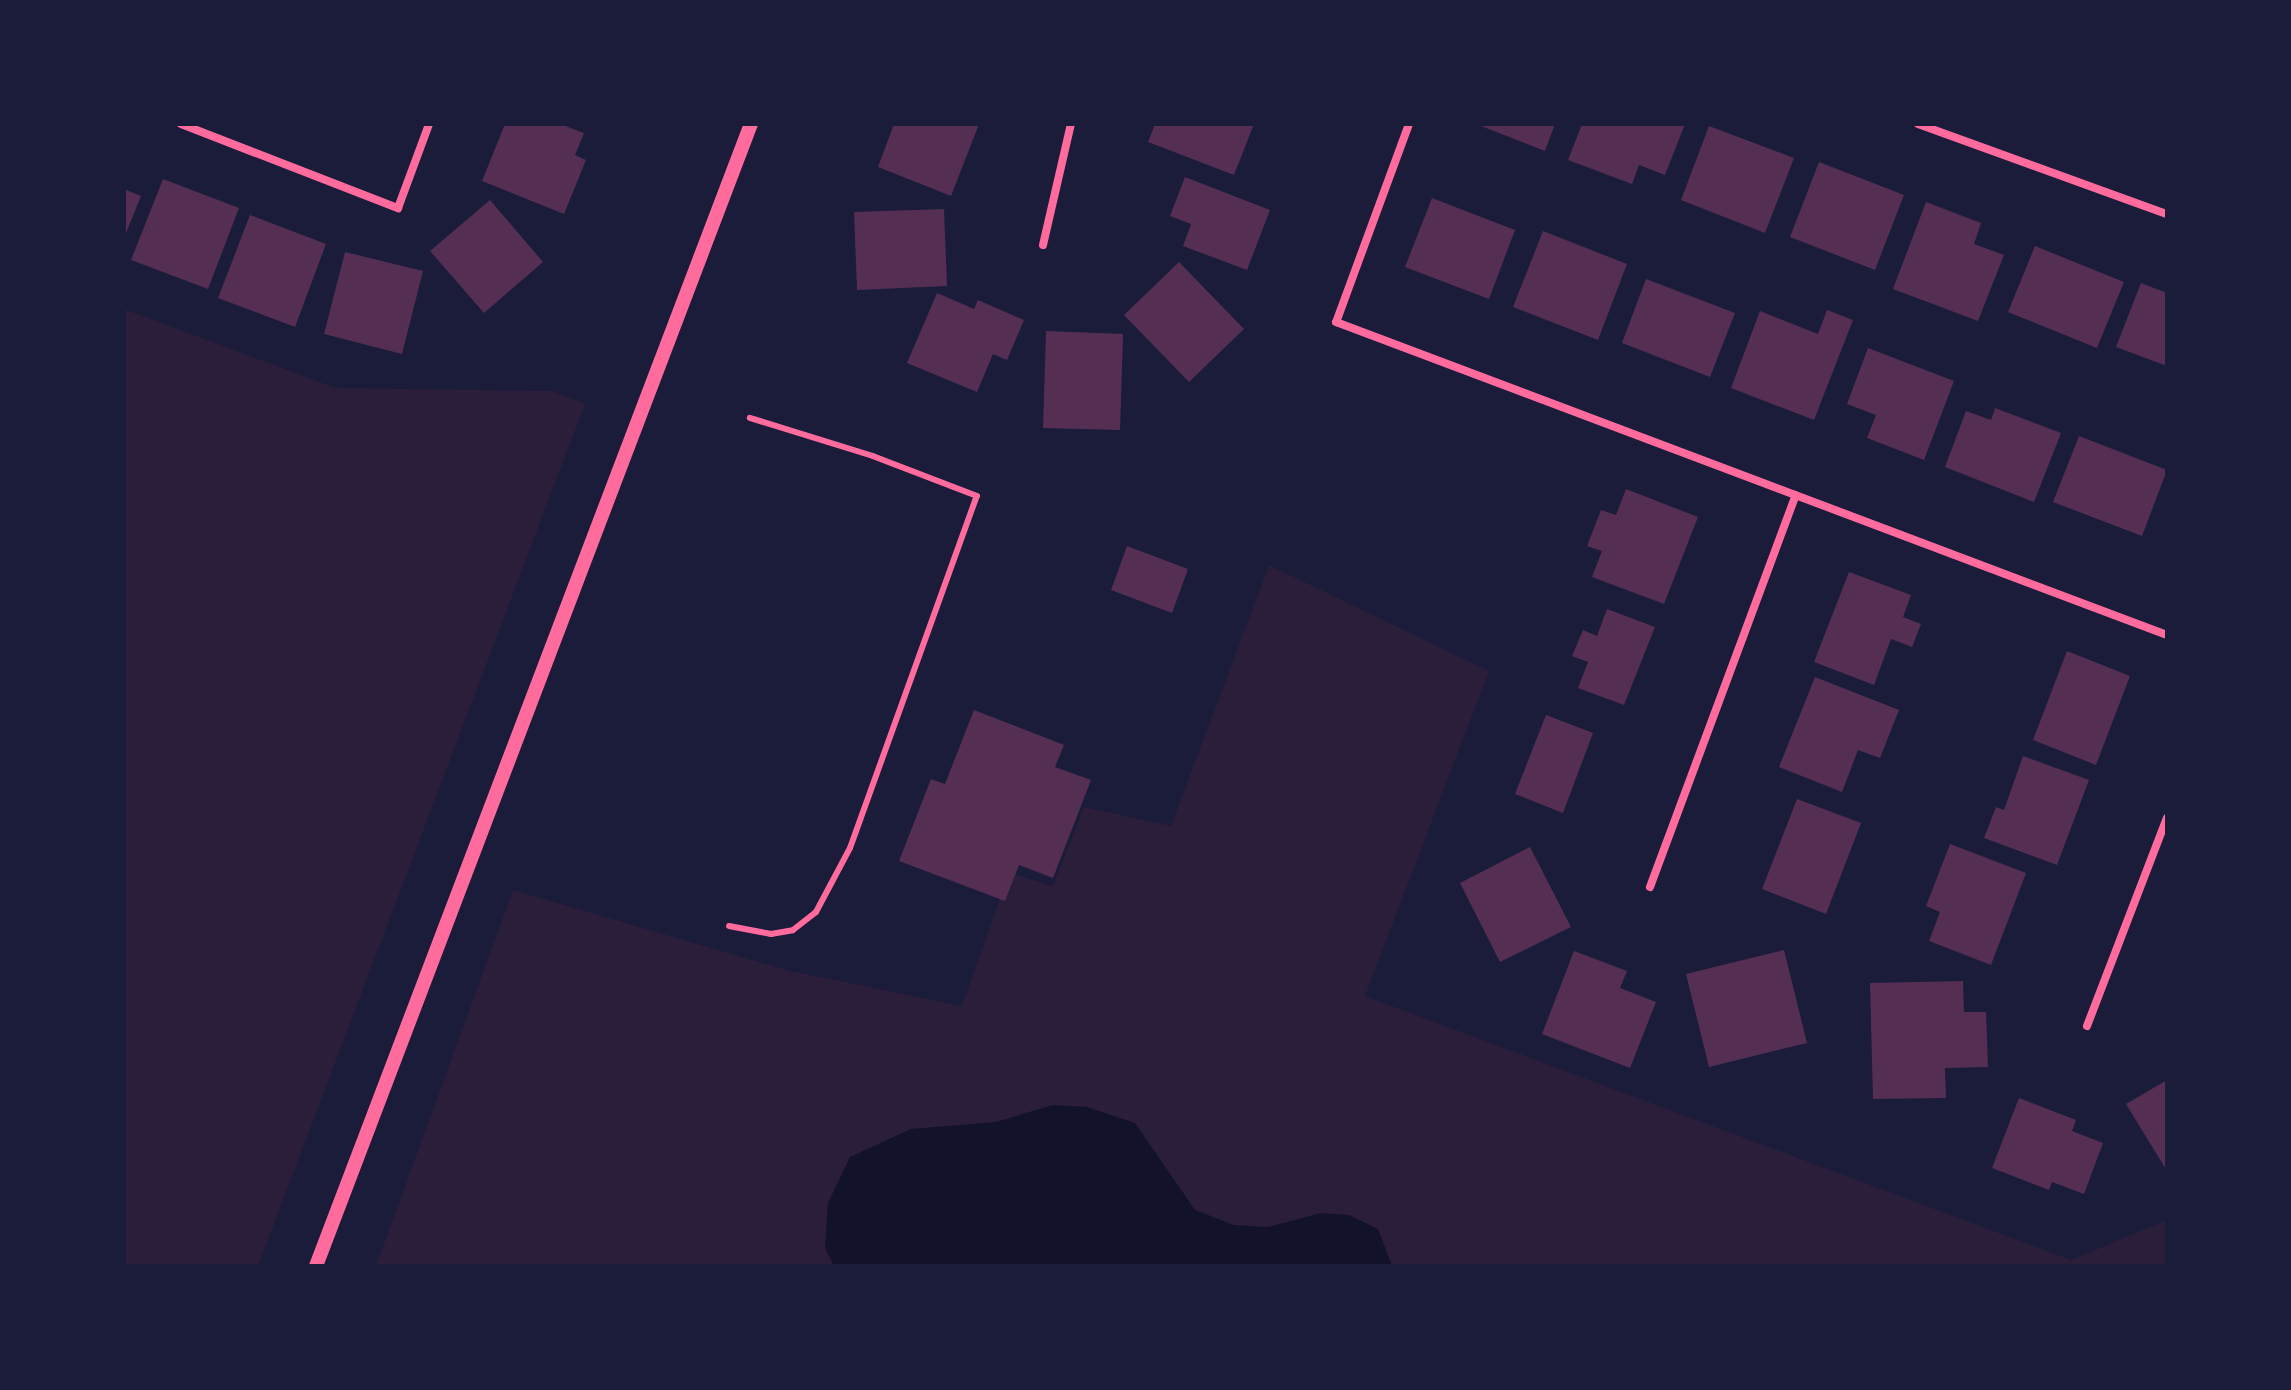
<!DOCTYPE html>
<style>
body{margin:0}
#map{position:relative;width:2291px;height:1390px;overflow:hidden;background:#1b1b3a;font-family:"Work Sans",sans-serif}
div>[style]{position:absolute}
.green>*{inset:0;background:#2a1e3b}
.water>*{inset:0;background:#12122b}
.building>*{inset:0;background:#542f53}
.service>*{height:6px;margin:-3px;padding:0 3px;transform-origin:3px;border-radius:3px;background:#ff6b9d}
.minor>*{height:8px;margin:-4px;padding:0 4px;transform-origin:4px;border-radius:4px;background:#ff6b9d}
.tertiary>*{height:14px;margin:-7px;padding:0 7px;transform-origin:7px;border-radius:7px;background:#ff6b9d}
span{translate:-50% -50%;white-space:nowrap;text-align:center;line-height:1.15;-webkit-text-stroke:6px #1b1b3a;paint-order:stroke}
.frame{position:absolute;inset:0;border:126px solid #1b1b3a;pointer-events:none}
</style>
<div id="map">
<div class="green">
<div style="clip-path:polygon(124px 309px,336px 388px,552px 391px,585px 404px,258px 1266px,124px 1266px)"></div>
<div style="clip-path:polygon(1269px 565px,1489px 671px,1365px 996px,2071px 1260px,2167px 1220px,2167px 1266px,376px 1266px,513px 890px,790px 971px,962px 1006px,1009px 873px,1053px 886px,1084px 807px,1171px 826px)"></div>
</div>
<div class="water">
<div style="clip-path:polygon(1053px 1105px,1087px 1107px,1135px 1123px,1195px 1210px,1234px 1225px,1268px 1227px,1321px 1213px,1349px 1215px,1378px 1229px,1392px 1266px,834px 1266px,825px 1248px,828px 1203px,850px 1157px,911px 1129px,996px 1122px)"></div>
</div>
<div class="building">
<div style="clip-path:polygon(505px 124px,560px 124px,584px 133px,575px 155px,586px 160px,564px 214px,482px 181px)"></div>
<div style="clip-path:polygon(894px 124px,979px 124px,951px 196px,878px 167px)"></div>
<div style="clip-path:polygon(1155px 124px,1254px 124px,1234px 175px,1148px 142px)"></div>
<div style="clip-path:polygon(1476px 124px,1555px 124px,1545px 151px)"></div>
<div style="clip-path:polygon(1582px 124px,1685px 124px,1665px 175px,1639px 165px,1632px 184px,1568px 160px)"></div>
<div style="clip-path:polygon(1709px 126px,1794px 158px,1765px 233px,1681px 200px)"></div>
<div style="clip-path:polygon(1819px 162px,1904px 195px,1875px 270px,1790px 237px)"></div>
<div style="clip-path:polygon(1185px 177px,1270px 210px,1247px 270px,1183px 246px,1191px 224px,1170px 216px)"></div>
<div style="clip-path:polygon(163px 179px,239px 208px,208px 289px,131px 260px)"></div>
<div style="clip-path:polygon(124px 189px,141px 196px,124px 238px)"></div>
<div style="clip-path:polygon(1432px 198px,1515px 230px,1489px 299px,1405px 267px)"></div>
<div style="clip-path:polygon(490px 200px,543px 262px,484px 313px,430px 251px)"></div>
<div style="clip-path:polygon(1926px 202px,1981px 223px,1974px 244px,2004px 255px,1978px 321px,1893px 289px)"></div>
<div style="clip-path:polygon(944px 209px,947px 286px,857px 290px,854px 212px)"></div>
<div style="clip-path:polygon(250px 215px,326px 244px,295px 327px,218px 298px)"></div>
<div style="clip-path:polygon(1543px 231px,1627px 264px,1598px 340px,1513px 307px)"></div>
<div style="clip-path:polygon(2035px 246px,2124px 282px,2097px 348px,2008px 312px)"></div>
<div style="clip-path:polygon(345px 252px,423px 271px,402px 354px,324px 334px)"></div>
<div style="clip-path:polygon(1179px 262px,1244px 329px,1189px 382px,1124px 315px)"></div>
<div style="clip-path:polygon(1646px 279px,1735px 313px,1710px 377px,1622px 343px)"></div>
<div style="clip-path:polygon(2141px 283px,2167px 293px,2167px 366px,2116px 347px)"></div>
<div style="clip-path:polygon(937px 293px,974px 309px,978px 300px,1024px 320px,1007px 360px,993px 354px,977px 392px,907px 363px)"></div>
<div style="clip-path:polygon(1827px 310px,1853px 320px,1814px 420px,1731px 388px,1760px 311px,1818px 334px)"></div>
<div style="clip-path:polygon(1046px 331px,1123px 334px,1120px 430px,1043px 428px)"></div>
<div style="clip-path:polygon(1868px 348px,1954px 381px,1924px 460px,1867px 438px,1876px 415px,1847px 404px)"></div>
<div style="clip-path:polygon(1995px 408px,2061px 433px,2034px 502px,1945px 467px,1966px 411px,1991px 420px)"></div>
<div style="clip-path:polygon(2079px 436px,2167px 470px,2142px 536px,2053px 502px)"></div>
<div style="clip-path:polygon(1626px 489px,1698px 517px,1664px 604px,1592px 577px,1602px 551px,1587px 546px,1601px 510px,1616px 515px)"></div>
<div style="clip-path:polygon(1127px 546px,1188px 569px,1172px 613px,1111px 590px)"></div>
<div style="clip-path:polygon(1849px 572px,1911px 595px,1903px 617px,1921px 624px,1912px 647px,1891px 639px,1874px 685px,1814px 662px)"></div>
<div style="clip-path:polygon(1607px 609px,1655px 627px,1624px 705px,1578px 688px,1588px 662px,1572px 656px,1583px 630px,1597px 636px)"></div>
<div style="clip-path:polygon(2067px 651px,2130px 676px,2096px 765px,2033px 740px)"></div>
<div style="clip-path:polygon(1815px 677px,1899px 710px,1880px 758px,1858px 750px,1842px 792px,1779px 767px)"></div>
<div style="clip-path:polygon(974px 710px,1064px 745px,1055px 767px,1091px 780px,1053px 878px,1019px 865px,1005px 901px,899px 861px,931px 779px,945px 784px)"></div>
<div style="clip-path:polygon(1546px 715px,1593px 733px,1563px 813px,1515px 794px)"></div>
<div style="clip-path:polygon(2023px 756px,2089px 780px,2057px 865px,1984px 838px,1996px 807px,2004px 810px)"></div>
<div style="clip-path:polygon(1797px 799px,1861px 823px,1826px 914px,1762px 889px)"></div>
<div style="clip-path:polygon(1950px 844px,2026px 873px,1991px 965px,1929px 941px,1940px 912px,1926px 906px)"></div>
<div style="clip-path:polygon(1530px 847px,1571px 927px,1500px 962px,1460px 883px)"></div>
<div style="clip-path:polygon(1784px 950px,1807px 1043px,1709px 1067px,1686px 974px)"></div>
<div style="clip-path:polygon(1574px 951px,1627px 971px,1620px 988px,1656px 1002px,1630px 1068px,1542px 1034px)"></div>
<div style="clip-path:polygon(1963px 981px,1964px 1012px,1986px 1012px,1988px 1067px,1945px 1068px,1946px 1098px,1873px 1099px,1870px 983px)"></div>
<div style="clip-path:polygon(2167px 1080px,2167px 1171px,2126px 1104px)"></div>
<div style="clip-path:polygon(2019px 1098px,2076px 1120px,2072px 1131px,2103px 1143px,2084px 1194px,2052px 1182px,2049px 1190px,1992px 1168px)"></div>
</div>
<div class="service">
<div style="left:729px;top:926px;width:43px;rotate:10.8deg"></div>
<div style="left:771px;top:934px;width:22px;rotate:-10deg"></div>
<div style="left:793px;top:930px;width:29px;rotate:-38deg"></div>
<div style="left:816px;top:912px;width:72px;rotate:-62deg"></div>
<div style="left:850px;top:848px;width:374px;rotate:-70.2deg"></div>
<div style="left:977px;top:496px;width:111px;rotate:-159deg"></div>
<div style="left:873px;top:456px;width:129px;rotate:-162.8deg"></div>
</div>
<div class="minor">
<div style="left:181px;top:124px;width:233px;rotate:21.2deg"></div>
<div style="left:398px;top:208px;width:90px;rotate:-69.7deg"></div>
<div style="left:1409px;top:124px;width:211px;rotate:110.2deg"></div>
<div style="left:1336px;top:322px;width:888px;rotate:20.64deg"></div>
<div style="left:1918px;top:124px;width:265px;rotate:19.9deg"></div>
<div style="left:1043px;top:245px;width:124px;rotate:-77deg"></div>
<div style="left:1650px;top:887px;width:418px;rotate:-69.6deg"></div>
<div style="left:2087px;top:1026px;width:223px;rotate:-69deg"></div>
</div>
<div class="tertiary">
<div style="left:316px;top:1266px;width:1222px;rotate:-69.15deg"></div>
</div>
<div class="frame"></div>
</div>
